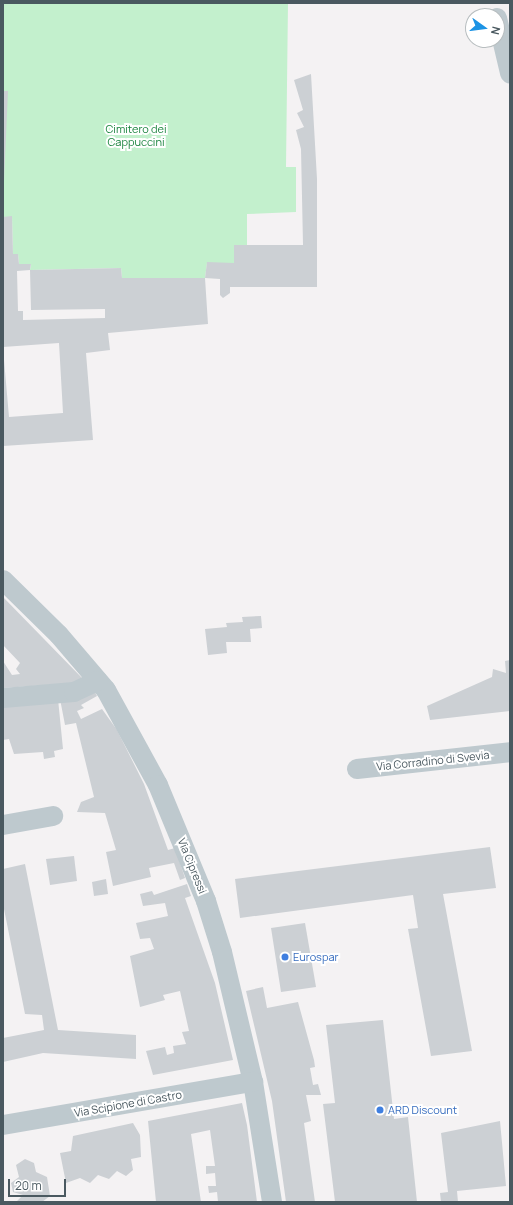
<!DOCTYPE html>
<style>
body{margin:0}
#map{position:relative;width:513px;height:1205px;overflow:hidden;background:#f4f2f3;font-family:Manrope,sans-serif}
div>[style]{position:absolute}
.green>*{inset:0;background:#c3f0cd}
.building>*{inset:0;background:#ccd0d4}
.minor>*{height:20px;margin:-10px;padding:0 10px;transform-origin:10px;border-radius:10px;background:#bec9ce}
.dots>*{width:11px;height:11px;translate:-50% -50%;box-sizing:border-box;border:2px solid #fff;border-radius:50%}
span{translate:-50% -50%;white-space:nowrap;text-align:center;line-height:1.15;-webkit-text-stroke:4px #fff;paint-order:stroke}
.park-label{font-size:11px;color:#19833d}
.street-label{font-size:11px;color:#4a5960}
.shop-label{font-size:11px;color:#366cbe}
.left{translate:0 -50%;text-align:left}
.frame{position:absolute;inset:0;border:4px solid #4a5960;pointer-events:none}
.north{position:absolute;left:465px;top:8px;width:40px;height:40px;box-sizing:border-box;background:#fff;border:1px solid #b7bdbf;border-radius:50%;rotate:104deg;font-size:11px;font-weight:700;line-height:16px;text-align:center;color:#4a5960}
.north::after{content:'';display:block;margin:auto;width:14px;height:18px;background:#1c93e4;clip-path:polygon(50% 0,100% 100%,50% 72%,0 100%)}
.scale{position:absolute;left:8px;top:1179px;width:58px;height:18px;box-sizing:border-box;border:2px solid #4a5960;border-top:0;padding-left:5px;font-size:12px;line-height:14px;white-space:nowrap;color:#4a5960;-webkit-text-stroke:3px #fff;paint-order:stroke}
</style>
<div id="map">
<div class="green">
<div style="clip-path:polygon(3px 3px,288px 3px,286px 167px,296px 167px,296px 212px,247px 214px,247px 245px,234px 245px,234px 263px,207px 263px,205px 278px,122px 278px,121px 268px,30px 270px,31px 264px,19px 264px,18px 254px,13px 254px,12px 217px,3px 217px)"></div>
</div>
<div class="building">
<div style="clip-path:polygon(311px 74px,317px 179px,317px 287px,230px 287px,230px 293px,223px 298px,220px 295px,220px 279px,205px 278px,207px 262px,234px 263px,234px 245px,303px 245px,301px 149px,296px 130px,304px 127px,297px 113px,303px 110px,294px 80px)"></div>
<div style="clip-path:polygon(3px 91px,8px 91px,4px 182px,3px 182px)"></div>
<div style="clip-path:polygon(12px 216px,13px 254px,18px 254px,19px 264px,31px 264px,30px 270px,17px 271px,18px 311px,23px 311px,23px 320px,105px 318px,105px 309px,31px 310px,30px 270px,121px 268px,122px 278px,205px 278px,208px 324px,108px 333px,110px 350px,86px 353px,93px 440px,3px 446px,3px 348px,9px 417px,63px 413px,59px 343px,3px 347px,3px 217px)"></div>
<div style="clip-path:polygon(3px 597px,44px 639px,83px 679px,74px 683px,3px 688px,3px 661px,12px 675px,20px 674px,16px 669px,20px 663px,3px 645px)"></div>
<div style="clip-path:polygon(261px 616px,262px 628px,250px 629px,251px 642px,226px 642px,227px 653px,208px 655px,205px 629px,227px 627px,226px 623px,243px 622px,242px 617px)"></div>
<div style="clip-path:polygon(510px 660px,510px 711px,430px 720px,427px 706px,492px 677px,493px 669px,506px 673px,505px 661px)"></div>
<div style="clip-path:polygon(93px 688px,97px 696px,81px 705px,84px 708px,77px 711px,81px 719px,102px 709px,117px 730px,144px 784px,168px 850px,175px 848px,185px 878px,180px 880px,174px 863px,149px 868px,151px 877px,113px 886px,106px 852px,116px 850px,105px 813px,77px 812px,81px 802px,94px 797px,76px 723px,65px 725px,60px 699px)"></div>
<div style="clip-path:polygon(58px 699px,63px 749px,54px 751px,55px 757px,44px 759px,43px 752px,14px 754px,9px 739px,3px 740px,3px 702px)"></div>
<div style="clip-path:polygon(490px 847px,496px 888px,443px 894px,472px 1051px,431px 1056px,408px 929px,418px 928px,413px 895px,240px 918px,235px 879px)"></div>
<div style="clip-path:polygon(74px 856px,77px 881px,50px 885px,46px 859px)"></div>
<div style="clip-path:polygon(25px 864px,58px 1030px,136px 1035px,136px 1059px,43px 1053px,3px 1062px,3px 1038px,44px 1030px,42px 1015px,25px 1014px,3px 904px,3px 869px)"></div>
<div style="clip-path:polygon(106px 879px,108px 894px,94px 896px,92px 882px)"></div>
<div style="clip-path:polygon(187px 884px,191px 896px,185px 898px,215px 983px,233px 1060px,153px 1075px,146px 1051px,165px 1047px,167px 1055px,174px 1053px,173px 1046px,186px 1044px,182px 1032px,189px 1031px,180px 991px,163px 995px,165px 1000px,140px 1007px,130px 956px,154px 949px,150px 938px,140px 939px,136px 923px,168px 916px,165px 903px,143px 906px,140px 894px,152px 891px,154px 895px)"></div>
<div style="clip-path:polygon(305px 923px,316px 987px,281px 992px,271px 928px)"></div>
<div style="clip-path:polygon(263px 987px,267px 1008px,298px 1002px,314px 1060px,315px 1067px,310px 1068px,313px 1085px,318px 1084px,321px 1095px,306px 1095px,311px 1121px,304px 1123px,315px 1202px,286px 1202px,272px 1101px,246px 991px)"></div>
<div style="clip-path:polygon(383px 1020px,394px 1119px,408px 1117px,417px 1202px,335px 1202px,323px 1104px,335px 1103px,326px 1025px)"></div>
<div style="clip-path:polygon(242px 1103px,247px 1125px,257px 1202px,218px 1202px,217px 1192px,209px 1193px,208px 1186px,216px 1186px,215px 1173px,206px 1174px,206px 1166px,215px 1166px,210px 1130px,191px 1134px,201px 1202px,156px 1202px,148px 1121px)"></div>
<div style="clip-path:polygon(500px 1121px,506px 1186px,457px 1191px,458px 1202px,441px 1202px,440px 1193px,448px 1192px,441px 1133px)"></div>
<div style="clip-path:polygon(133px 1123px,140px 1135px,141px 1157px,131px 1159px,133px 1170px,126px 1176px,117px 1171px,109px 1179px,98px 1175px,90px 1183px,80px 1178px,66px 1183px,60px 1153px,71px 1151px,73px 1136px)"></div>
<div style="clip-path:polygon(25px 1159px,34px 1163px,36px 1172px,47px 1177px,50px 1196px,42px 1202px,16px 1202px,23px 1195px,13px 1192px,11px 1183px,19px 1177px,16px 1165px)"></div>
</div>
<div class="minor">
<div style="left:497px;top:18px;width:57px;rotate:76.7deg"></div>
<div style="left:3px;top:580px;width:78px;rotate:44.5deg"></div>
<div style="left:59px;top:635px;width:72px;rotate:49.5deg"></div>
<div style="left:106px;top:690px;width:108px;rotate:61.3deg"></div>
<div style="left:158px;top:785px;width:126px;rotate:67.5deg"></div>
<div style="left:206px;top:901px;width:53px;rotate:72.6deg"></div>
<div style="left:222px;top:952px;width:134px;rotate:76.6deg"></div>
<div style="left:253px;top:1082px;width:121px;rotate:81deg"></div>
<div style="left:3px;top:698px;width:71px;rotate:-4.8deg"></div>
<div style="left:74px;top:692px;width:26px;rotate:-25deg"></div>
<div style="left:357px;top:769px;width:154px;rotate:-6.3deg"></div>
<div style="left:3px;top:825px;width:51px;rotate:-10.2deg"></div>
<div style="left:3px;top:1125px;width:254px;rotate:-9.8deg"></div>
</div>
<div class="dots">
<div style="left:285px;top:957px;background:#3f7fe0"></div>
<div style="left:380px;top:1110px;background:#3f7fe0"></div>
</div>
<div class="park-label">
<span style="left:136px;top:136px">Cimitero dei<br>Cappuccini</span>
</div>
<div class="street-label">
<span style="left:433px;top:761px;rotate:-6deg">Via Corradino di Svevia</span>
<span style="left:192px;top:866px;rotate:68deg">Via Cipressi</span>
<span style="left:128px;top:1104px;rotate:-10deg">Via Scipione di Castro</span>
</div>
<div class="shop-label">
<span class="left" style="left:293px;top:957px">Eurospar</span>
<span class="left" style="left:388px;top:1110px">ARD Discount</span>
</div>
<div class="frame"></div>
<div class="north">N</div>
<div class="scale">20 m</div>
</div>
